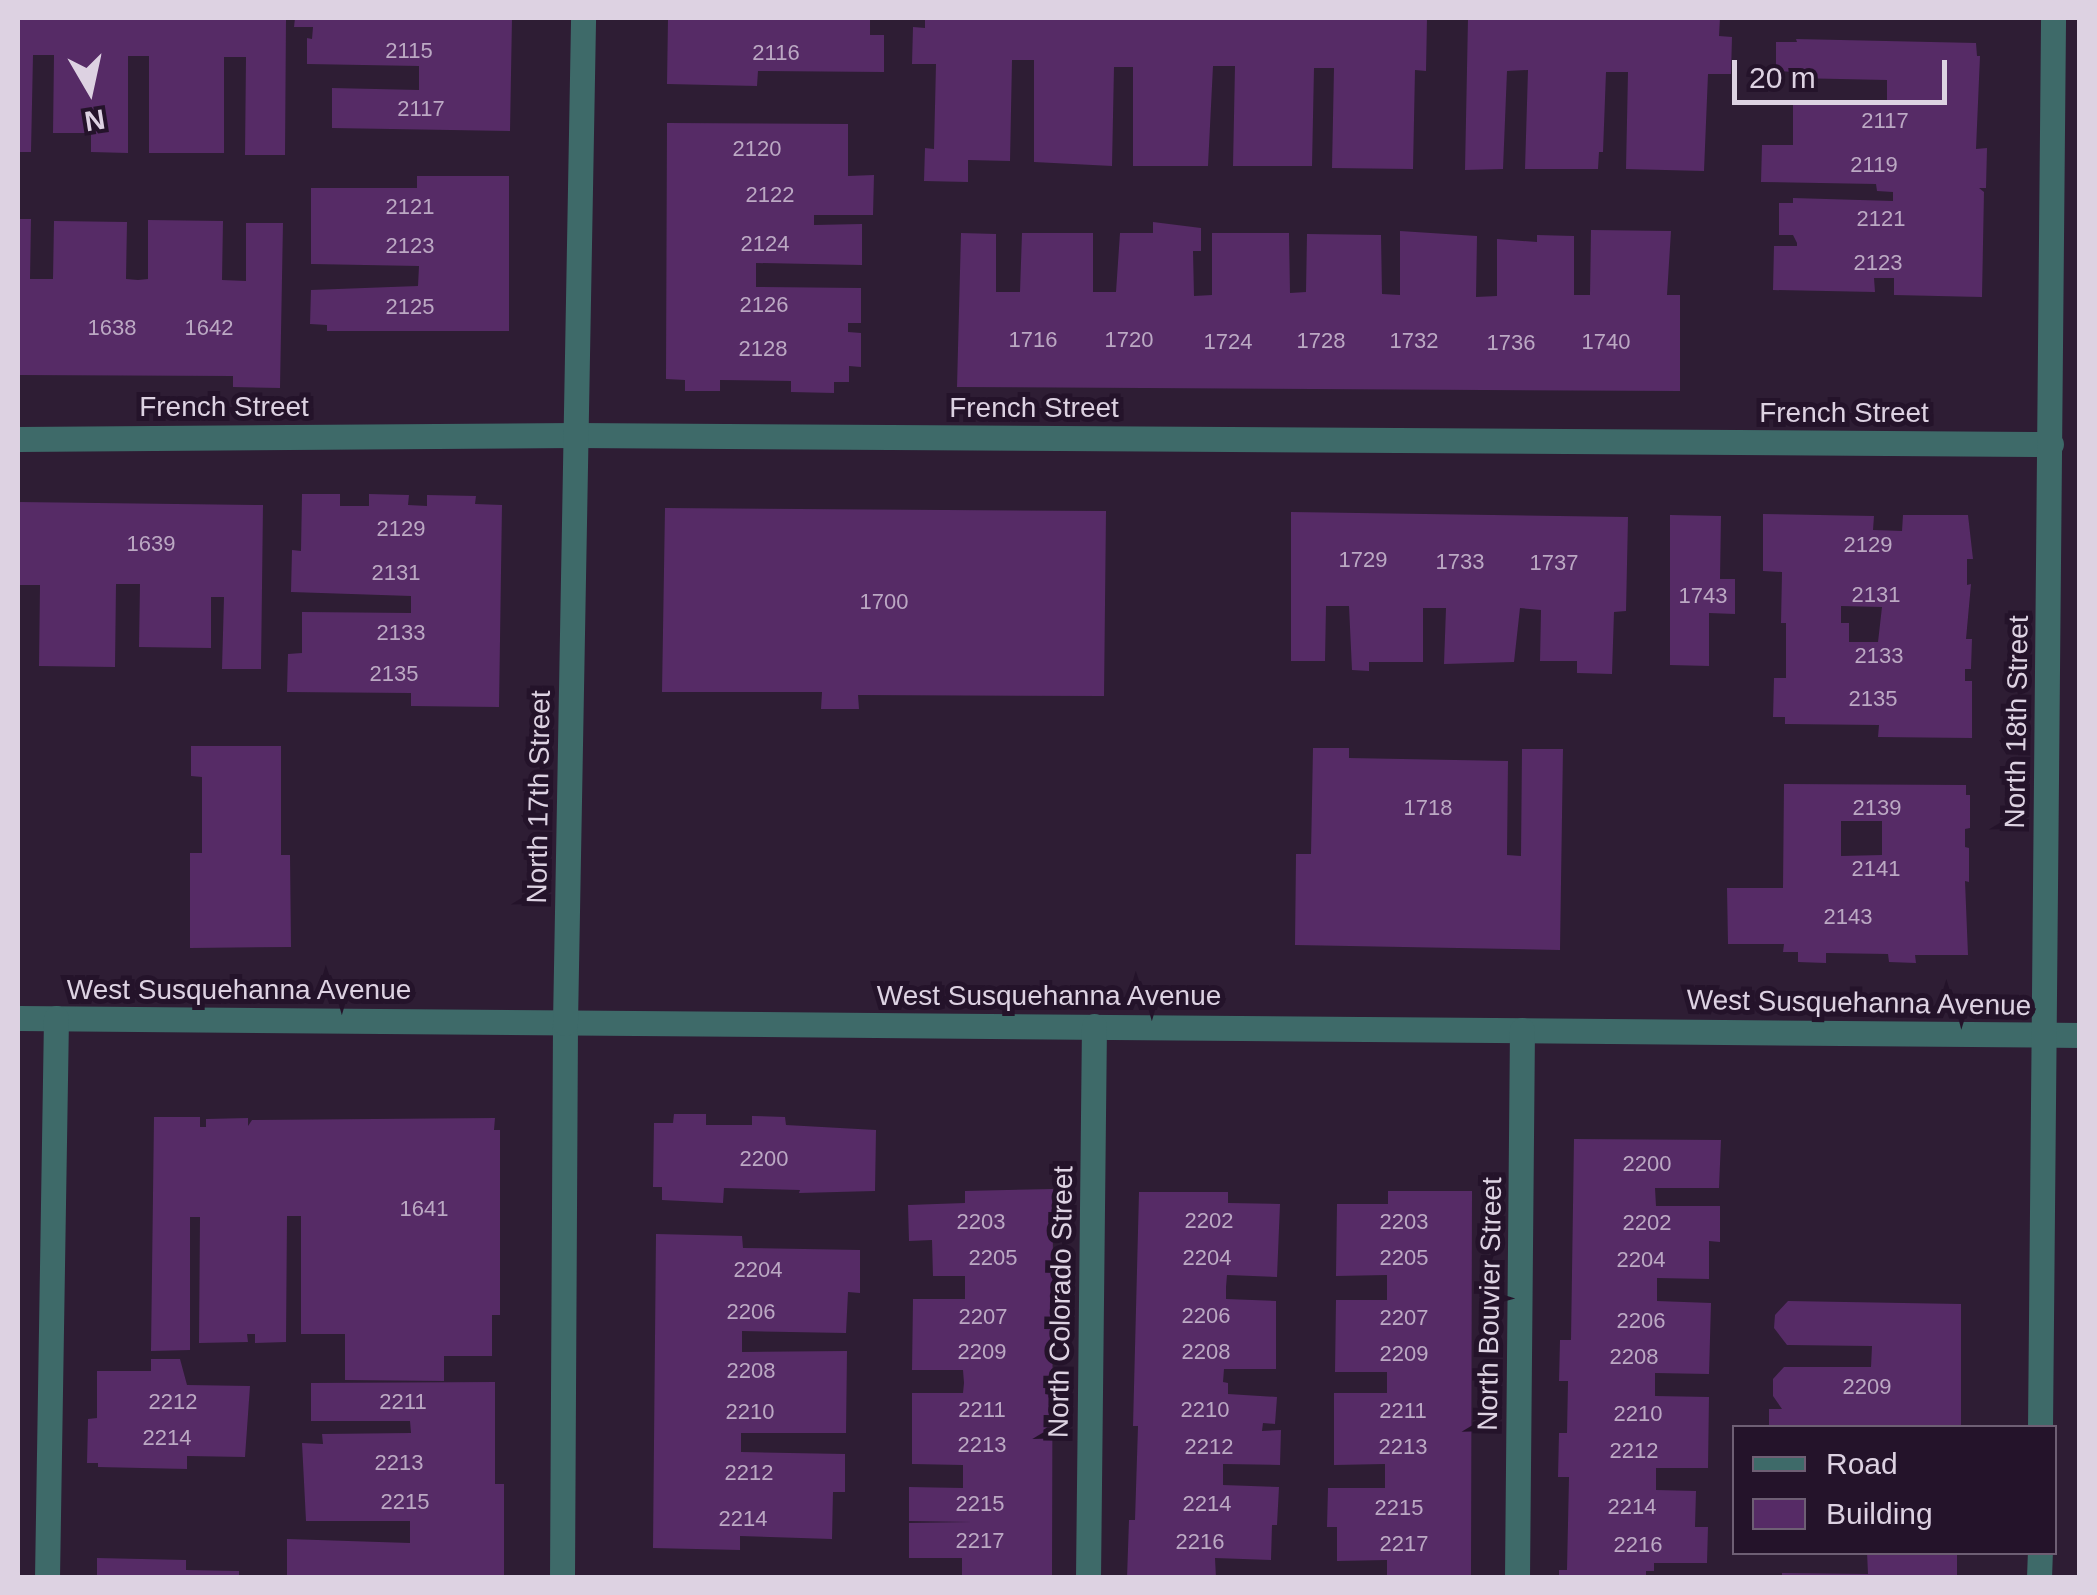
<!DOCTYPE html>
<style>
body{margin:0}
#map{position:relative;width:2097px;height:1595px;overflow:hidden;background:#2e1d34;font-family:Arial,sans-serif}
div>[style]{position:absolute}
.building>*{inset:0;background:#562b66}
.street>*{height:25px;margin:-12.5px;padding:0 12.5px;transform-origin:12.5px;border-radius:12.5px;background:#3e6a69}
span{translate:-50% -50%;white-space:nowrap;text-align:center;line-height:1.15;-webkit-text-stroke:10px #24132a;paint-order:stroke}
.number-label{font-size:22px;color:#bba8c3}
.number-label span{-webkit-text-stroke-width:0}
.street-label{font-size:28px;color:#ddd2e2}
.frame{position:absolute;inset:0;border:20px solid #ddd2e2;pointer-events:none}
.legend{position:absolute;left:1732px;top:1425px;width:325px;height:130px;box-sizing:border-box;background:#24132a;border:2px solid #6e5f74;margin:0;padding:12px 18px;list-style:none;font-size:30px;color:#ddd2e2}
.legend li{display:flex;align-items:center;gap:20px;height:50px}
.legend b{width:50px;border:2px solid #6e5f74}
.north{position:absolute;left:40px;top:40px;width:100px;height:100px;-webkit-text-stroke:8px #24132a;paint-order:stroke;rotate:171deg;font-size:28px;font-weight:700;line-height:40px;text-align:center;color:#ddd2e2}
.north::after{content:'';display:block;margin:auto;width:35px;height:45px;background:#ddd2e2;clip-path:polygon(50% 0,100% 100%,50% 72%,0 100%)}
.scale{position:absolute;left:1732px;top:60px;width:215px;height:45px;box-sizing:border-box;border:5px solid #ddd2e2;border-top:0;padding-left:12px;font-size:30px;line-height:35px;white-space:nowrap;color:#ddd2e2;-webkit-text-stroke:8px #24132a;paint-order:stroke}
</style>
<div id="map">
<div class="building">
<div style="clip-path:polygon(18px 18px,286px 18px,285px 155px,245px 155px,246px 57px,224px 57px,224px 153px,149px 153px,149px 56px,128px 56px,128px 153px,91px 152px,91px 133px,53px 133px,54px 55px,33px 55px,31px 152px,18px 152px)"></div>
<div style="clip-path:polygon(295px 18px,512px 18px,510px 131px,332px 128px,332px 88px,419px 90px,419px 66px,307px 64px,307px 38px,312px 39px,313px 27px,294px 27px)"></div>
<div style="clip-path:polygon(668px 18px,870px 18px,870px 35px,884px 35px,884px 72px,758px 71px,757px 86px,667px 84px)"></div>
<div style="clip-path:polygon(925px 18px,1427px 18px,1426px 71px,1415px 70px,1413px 169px,1332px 168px,1334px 68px,1314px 68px,1312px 166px,1233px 166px,1235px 66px,1213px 66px,1208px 166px,1133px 166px,1133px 67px,1114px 67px,1112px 166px,1034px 162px,1034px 60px,1012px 60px,1010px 161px,968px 160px,968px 182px,924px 181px,925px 148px,934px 149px,936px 64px,912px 64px,913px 27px,925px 28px)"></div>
<div style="clip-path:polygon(1468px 18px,1720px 18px,1719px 36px,1732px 37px,1731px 74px,1708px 74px,1704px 171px,1626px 169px,1628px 72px,1606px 72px,1603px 152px,1599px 152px,1598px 169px,1525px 169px,1528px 70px,1507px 71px,1503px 169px,1465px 170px)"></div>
<div style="clip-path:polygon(1796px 39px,1976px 43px,1977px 56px,1980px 56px,1976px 149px,1987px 148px,1986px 188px,1979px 188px,1984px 192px,1982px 297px,1894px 295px,1894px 278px,1874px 278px,1875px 292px,1773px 290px,1774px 246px,1797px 246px,1797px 243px,1793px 235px,1779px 235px,1779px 203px,1793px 203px,1793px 198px,1893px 201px,1893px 192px,1877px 191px,1876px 184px,1761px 182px,1762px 145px,1793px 145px,1793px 100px,1887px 101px,1887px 80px,1793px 78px,1794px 72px,1776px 71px,1776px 42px,1797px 42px)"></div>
<div style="clip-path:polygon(667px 123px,848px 124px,848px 176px,874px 175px,873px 215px,814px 215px,814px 225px,862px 224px,862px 265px,756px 263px,756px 287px,861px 288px,861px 323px,848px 323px,848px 332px,861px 333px,861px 367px,849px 366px,849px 382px,834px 382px,834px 393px,791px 392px,791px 381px,720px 380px,720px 391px,685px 391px,685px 380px,666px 379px)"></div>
<div style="clip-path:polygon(417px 176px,509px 176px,509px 331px,327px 331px,327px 325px,310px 324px,311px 290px,418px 286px,419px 266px,311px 264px,311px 188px,417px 188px)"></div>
<div style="clip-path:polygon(18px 219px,31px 219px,30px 279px,53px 279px,54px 221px,127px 222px,126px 279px,138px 280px,148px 279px,148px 220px,223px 221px,222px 280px,246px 281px,246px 223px,283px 223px,280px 388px,233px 387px,233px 376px,18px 375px)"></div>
<div style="clip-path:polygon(1153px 222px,1201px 228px,1201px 251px,1193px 251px,1194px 296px,1212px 295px,1212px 233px,1289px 233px,1290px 293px,1306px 292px,1307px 234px,1381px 235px,1382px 294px,1400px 295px,1400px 231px,1477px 236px,1476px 297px,1497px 296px,1497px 239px,1537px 242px,1537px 235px,1574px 236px,1574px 295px,1590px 295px,1591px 230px,1671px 231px,1667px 295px,1680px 295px,1680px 391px,957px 387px,961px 233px,996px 234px,996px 292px,1020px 292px,1022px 233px,1093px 233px,1093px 292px,1116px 292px,1120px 233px,1153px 233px)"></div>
<div style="clip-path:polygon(302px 494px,340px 494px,340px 506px,369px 506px,369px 494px,409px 495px,408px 505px,427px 506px,427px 495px,476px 496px,475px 504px,502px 505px,499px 707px,411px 706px,411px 693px,287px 692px,288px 654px,302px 653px,302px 612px,411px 613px,411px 596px,291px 592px,292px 550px,301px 551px)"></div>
<div style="clip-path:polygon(18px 502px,263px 505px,261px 669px,222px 669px,224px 597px,211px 597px,211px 648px,139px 647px,140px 584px,116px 584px,115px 667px,39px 666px,40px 585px,18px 585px)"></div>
<div style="clip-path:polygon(665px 508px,1106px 511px,1104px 696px,858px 695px,859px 709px,821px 709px,822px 692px,662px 692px)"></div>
<div style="clip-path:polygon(1291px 512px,1628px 517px,1626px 611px,1614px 612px,1612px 674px,1577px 673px,1577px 661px,1540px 661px,1541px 610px,1520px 608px,1514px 662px,1444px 664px,1446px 608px,1423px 608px,1423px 662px,1369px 662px,1369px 671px,1352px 670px,1349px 606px,1326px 606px,1325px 661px,1291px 661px)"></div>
<div style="clip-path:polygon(evenodd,1763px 514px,1874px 516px,1873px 530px,1902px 531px,1903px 515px,1968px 515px,1973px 559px,1967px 559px,1967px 585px,1971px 584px,1966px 639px,1972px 639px,1971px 669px,1965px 669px,1965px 681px,1972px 681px,1972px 738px,1878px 737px,1879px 725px,1785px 724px,1785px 717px,1773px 717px,1774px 678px,1786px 678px,1786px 623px,1781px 623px,1782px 572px,1763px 571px,1763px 514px,1841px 606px,1882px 607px,1878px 642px,1849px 642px,1849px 623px,1841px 623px,1841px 606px)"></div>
<div style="clip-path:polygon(1670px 515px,1721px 516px,1720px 579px,1735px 579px,1735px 614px,1709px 613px,1709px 666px,1670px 665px)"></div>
<div style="clip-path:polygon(191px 746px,281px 746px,281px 855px,290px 855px,291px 947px,190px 948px,190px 853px,202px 853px,202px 777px,191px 776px)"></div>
<div style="clip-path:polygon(1313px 748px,1349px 748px,1349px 758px,1508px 761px,1507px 855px,1521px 856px,1522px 749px,1563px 749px,1560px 950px,1295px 945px,1296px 854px,1311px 854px)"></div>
<div style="clip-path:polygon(evenodd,1784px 784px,1966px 785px,1966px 795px,1970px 795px,1970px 828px,1965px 829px,1965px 847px,1969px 848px,1969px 882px,1965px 881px,1968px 955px,1915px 955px,1916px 963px,1889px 962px,1888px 954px,1826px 953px,1826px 963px,1798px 962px,1798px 952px,1783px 952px,1784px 944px,1728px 944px,1727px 888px,1783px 888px,1784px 784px,1841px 821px,1882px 821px,1882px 855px,1841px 856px,1841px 821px)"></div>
<div style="clip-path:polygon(674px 1114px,706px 1114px,706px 1125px,752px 1125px,752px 1116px,785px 1117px,786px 1125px,876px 1130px,875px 1191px,799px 1193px,800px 1190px,724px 1188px,723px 1203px,662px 1200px,662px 1187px,653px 1187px,654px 1123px,673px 1123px)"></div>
<div style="clip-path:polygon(154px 1117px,200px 1117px,200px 1127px,206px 1127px,206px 1119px,248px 1118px,248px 1126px,252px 1120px,495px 1118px,494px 1130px,500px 1130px,500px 1315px,492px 1315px,492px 1356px,444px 1356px,444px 1381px,345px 1380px,345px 1334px,301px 1334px,301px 1216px,287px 1216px,286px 1342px,255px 1343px,255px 1334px,247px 1334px,248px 1342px,199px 1343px,200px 1217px,190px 1217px,190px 1350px,151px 1351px)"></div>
<div style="clip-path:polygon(1574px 1139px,1721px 1140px,1719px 1188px,1655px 1188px,1656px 1206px,1720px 1206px,1720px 1242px,1709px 1241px,1709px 1279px,1657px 1278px,1657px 1301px,1711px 1303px,1709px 1374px,1655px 1373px,1655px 1396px,1709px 1397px,1708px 1468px,1656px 1468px,1656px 1490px,1696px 1491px,1695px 1527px,1708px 1527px,1707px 1563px,1654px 1563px,1654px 1571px,1646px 1571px,1646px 1578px,1559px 1578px,1559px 1570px,1567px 1570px,1569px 1477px,1558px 1477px,1559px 1433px,1567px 1433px,1568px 1381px,1559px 1381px,1560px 1340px,1571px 1340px)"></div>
<div style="clip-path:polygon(1053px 1189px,1052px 1578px,962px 1578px,962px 1558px,909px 1558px,909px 1523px,972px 1522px,909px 1521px,909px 1487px,963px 1488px,963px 1465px,912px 1464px,912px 1393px,963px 1393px,964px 1383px,963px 1370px,912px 1370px,913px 1299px,965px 1299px,965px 1276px,933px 1276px,932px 1240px,909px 1241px,908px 1205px,965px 1203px,965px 1191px)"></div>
<div style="clip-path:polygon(1388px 1191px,1472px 1191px,1471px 1578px,1387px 1578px,1387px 1560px,1337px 1561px,1337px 1527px,1327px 1527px,1328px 1488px,1385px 1488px,1385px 1464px,1334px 1465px,1334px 1393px,1387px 1393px,1387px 1372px,1335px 1372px,1336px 1300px,1387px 1300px,1387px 1275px,1336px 1276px,1337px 1204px,1388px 1204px)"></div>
<div style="clip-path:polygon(1139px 1192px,1228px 1192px,1228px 1203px,1280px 1204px,1277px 1277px,1227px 1275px,1226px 1287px,1226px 1299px,1276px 1301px,1276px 1369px,1224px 1369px,1223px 1382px,1228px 1383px,1228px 1394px,1277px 1397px,1275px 1424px,1263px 1423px,1262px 1431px,1281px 1430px,1280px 1465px,1223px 1464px,1223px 1485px,1279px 1487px,1277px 1525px,1272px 1525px,1271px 1560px,1215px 1558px,1216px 1578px,1127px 1578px,1129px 1520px,1135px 1520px,1138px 1426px,1133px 1426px)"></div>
<div style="clip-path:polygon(656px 1234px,742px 1236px,743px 1248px,860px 1250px,860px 1293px,848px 1292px,846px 1333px,742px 1331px,742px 1352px,847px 1351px,846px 1433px,741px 1433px,741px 1452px,845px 1454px,845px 1492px,833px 1492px,832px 1539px,740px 1536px,740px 1550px,653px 1548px)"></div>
<div style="clip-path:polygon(1788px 1301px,1961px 1304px,1961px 1428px,1769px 1428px,1769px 1409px,1782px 1409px,1773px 1396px,1773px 1379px,1784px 1367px,1871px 1367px,1872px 1346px,1787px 1345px,1774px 1328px,1775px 1315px)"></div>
<div style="clip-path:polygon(151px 1359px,180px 1359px,187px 1385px,250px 1386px,245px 1457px,187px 1456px,187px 1469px,98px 1467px,98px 1463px,87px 1463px,88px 1419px,97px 1418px,97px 1371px,151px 1371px)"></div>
<div style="clip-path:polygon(495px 1382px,495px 1484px,504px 1484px,504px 1578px,287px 1578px,287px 1539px,410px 1543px,410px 1521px,306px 1521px,302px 1443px,323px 1444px,322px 1434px,411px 1433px,410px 1421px,311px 1421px,311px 1383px)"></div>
<div style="clip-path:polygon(1867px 1552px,1957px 1552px,1957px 1578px,1782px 1578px,1782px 1573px,1868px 1574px)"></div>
<div style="clip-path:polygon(97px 1558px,186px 1560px,186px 1570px,239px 1571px,239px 1578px,97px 1578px)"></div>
</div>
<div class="street">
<div style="left:18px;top:439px;width:557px;rotate:-0.41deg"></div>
<div style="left:575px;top:435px;width:1476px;rotate:0.35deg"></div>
<div style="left:18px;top:1018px;width:2062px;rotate:0.47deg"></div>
<div style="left:2040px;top:1428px;width:1410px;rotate:-89.47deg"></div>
<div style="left:47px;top:1578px;width:560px;rotate:-89.08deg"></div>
<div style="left:562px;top:1578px;width:555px;rotate:-89.69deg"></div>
<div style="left:565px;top:1023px;width:1005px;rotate:-88.97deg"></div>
<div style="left:1088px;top:1578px;width:552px;rotate:-89.38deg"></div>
<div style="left:1517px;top:1578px;width:548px;rotate:-89.48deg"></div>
<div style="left:2039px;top:1578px;width:26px;rotate:-88deg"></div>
</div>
<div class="number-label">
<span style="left:409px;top:51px">2115</span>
<span style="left:776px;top:53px">2116</span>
<span style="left:421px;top:109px">2117</span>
<span style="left:1885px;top:121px">2117</span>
<span style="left:757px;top:149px">2120</span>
<span style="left:1874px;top:165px">2119</span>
<span style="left:770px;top:195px">2122</span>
<span style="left:410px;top:207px">2121</span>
<span style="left:1881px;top:219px">2121</span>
<span style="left:765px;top:244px">2124</span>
<span style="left:410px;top:246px">2123</span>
<span style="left:1878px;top:263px">2123</span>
<span style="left:764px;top:305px">2126</span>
<span style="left:410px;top:307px">2125</span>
<span style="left:112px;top:328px">1638</span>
<span style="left:209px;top:328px">1642</span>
<span style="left:1033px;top:340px">1716</span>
<span style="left:1129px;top:340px">1720</span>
<span style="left:1321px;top:341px">1728</span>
<span style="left:1414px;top:341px">1732</span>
<span style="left:1228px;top:342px">1724</span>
<span style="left:1606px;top:342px">1740</span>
<span style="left:1511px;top:343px">1736</span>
<span style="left:763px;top:349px">2128</span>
<span style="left:401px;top:529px">2129</span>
<span style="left:151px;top:544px">1639</span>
<span style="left:1868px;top:545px">2129</span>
<span style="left:1363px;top:560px">1729</span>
<span style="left:1460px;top:562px">1733</span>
<span style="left:1554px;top:563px">1737</span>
<span style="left:396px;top:573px">2131</span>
<span style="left:1876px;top:595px">2131</span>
<span style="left:1703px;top:596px">1743</span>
<span style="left:884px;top:602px">1700</span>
<span style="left:401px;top:633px">2133</span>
<span style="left:1879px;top:656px">2133</span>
<span style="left:394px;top:674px">2135</span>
<span style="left:1873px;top:699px">2135</span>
<span style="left:1428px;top:808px">1718</span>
<span style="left:1877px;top:808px">2139</span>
<span style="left:1876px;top:869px">2141</span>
<span style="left:1848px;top:917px">2143</span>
<span style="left:764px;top:1159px">2200</span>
<span style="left:1647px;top:1164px">2200</span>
<span style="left:424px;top:1209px">1641</span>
<span style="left:1209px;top:1221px">2202</span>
<span style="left:981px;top:1222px">2203</span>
<span style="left:1404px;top:1222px">2203</span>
<span style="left:1647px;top:1223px">2202</span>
<span style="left:993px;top:1258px">2205</span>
<span style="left:1207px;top:1258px">2204</span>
<span style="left:1404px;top:1258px">2205</span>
<span style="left:1641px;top:1260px">2204</span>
<span style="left:758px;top:1270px">2204</span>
<span style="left:751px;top:1312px">2206</span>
<span style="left:1206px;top:1316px">2206</span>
<span style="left:983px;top:1317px">2207</span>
<span style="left:1404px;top:1318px">2207</span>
<span style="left:1641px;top:1321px">2206</span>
<span style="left:982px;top:1352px">2209</span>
<span style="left:1206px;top:1352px">2208</span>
<span style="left:1404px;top:1354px">2209</span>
<span style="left:1634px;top:1357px">2208</span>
<span style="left:751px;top:1371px">2208</span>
<span style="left:1867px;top:1387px">2209</span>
<span style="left:173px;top:1402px">2212</span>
<span style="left:403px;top:1402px">2211</span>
<span style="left:982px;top:1410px">2211</span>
<span style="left:1205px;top:1410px">2210</span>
<span style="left:1403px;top:1411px">2211</span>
<span style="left:750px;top:1412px">2210</span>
<span style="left:1638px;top:1414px">2210</span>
<span style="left:167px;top:1438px">2214</span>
<span style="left:982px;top:1445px">2213</span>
<span style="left:1209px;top:1447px">2212</span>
<span style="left:1403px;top:1447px">2213</span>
<span style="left:1634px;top:1451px">2212</span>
<span style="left:399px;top:1463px">2213</span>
<span style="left:749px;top:1473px">2212</span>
<span style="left:405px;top:1502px">2215</span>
<span style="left:980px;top:1504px">2215</span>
<span style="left:1207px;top:1504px">2214</span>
<span style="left:1632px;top:1507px">2214</span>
<span style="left:1399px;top:1508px">2215</span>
<span style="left:743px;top:1519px">2214</span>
<span style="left:980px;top:1541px">2217</span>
<span style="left:1200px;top:1542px">2216</span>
<span style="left:1404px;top:1544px">2217</span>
<span style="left:1638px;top:1545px">2216</span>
</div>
<div class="street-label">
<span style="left:224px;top:407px">French Street</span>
<span style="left:1034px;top:408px">French Street</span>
<span style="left:1844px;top:413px">French Street</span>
<span style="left:2017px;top:722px;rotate:-89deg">North 18th Street</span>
<span style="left:539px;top:797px;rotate:-89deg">North 17th Street</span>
<span style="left:239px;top:990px">West Susquehanna Avenue</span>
<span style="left:1049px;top:996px">West Susquehanna Avenue</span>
<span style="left:1859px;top:1003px;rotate:1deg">West Susquehanna Avenue</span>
<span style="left:1061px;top:1302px;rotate:-89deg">North Colorado Street</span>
<span style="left:1490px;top:1304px;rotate:-89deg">North Bouvier Street</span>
</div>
<div class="frame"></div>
<ul class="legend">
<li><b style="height:12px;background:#3e6a69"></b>Road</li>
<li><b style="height:28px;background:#562b66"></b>Building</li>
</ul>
<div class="north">N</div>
<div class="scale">20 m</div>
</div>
